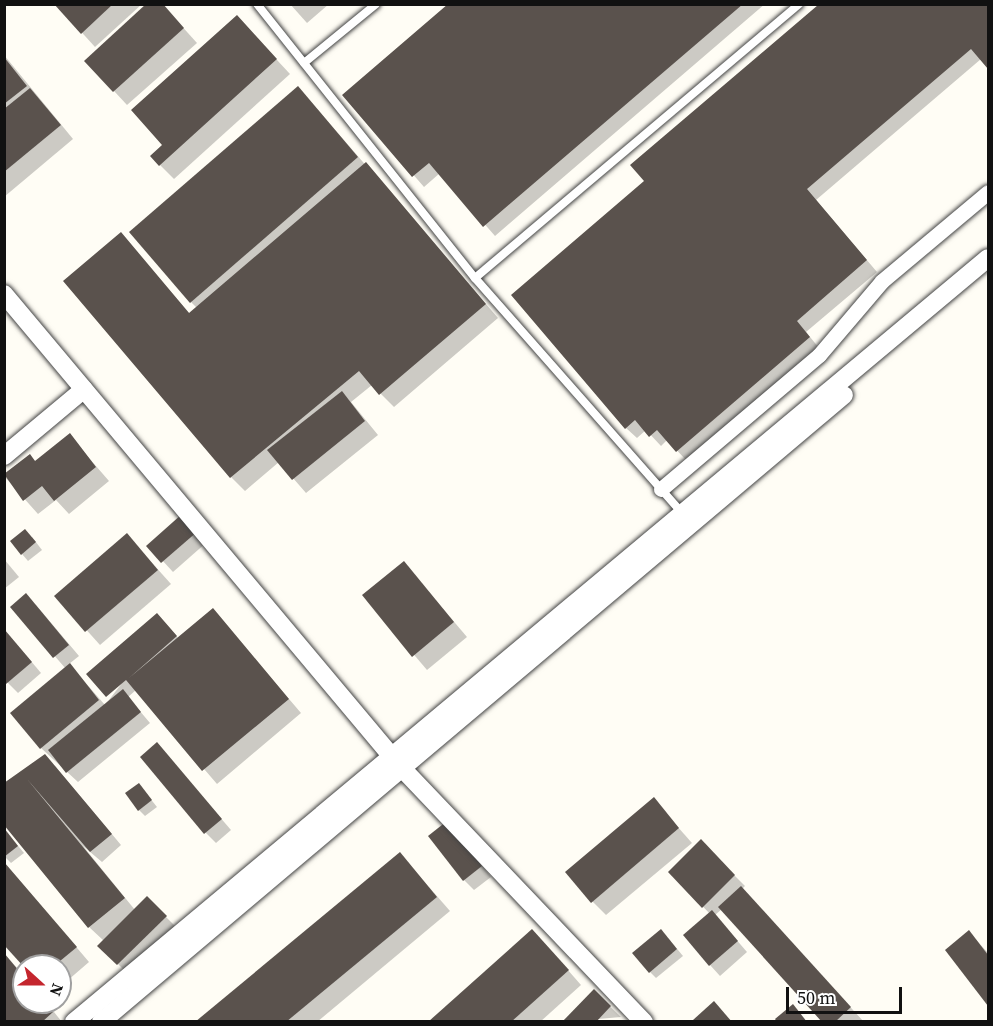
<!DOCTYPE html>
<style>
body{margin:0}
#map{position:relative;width:993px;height:1026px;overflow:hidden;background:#fffdf5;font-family:"Source Serif 4",serif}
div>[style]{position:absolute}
.shadow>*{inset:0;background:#0003}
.building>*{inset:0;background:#5a524d}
.roads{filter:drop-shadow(0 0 2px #444) drop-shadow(0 0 2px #444)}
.service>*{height:8px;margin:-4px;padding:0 4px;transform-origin:4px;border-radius:4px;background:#fff}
.minor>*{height:15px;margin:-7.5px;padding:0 7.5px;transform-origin:7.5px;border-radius:7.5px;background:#fff}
.tertiary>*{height:18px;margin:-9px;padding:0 9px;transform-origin:9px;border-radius:9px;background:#fff}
span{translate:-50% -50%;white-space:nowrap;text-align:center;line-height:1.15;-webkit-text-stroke:6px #fff;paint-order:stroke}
.frame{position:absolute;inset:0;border:6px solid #111;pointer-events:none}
.north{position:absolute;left:12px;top:954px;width:60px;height:60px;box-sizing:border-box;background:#fff;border:2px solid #a0a0a0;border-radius:50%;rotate:111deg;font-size:16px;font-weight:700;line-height:24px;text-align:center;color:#111}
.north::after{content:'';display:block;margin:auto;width:21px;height:27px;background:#c4262e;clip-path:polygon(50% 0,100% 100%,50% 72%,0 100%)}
.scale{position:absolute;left:786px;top:987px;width:116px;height:27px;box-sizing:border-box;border:3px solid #111;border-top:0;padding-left:8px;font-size:18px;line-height:21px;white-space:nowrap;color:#111;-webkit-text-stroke:4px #fff;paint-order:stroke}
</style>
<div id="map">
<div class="shadow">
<div style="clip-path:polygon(56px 4px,142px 4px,95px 47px)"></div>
<div style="clip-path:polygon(290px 4px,329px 4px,307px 23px)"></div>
<div style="clip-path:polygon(450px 4px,765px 4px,495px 236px,440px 173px,424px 187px,344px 95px)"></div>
<div style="clip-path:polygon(821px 4px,988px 4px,988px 67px,981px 59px,816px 200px,877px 272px,806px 332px,819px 348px,687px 461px,667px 440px,661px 446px,646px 430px,637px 438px,626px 428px,646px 181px,632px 165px)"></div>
<div style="clip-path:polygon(169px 12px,197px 43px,127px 105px,114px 91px)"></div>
<div style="clip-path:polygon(250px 31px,290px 74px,174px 179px,160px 165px)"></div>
<div style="clip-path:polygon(4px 55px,73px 139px,4px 197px)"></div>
<div style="clip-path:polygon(311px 102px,498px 318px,394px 407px,372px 385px,351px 402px,378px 435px,306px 493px,279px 462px,245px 491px,231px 477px,121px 234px,190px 314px,197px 308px,191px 302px)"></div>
<div style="clip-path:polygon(69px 435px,109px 481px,69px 514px,56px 500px,38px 514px,4px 476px,30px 456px,36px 462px)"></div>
<div style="clip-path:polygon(193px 526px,207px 542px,173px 572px,149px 546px)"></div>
<div style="clip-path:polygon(127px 535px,171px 584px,100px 645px,56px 596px)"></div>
<div style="clip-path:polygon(32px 537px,42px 550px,28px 561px,22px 554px)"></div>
<div style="clip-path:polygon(4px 559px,19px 577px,4px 589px)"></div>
<div style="clip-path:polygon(404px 563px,467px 637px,427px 670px,364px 596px)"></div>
<div style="clip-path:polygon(36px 605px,79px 656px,69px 664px,105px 705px,167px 625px,179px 639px,213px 610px,301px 713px,217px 784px,136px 690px,128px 697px,150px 723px,78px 782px,41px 748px,66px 669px,12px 607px)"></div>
<div style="clip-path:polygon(4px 629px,41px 673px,18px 693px,4px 679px)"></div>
<div style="clip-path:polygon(157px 744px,231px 830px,216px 843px,206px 833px)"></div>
<div style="clip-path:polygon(55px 766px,121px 845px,102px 862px,83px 846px,135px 910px,147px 898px,176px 927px,129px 975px,100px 946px,104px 941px,89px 927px,4px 785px)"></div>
<div style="clip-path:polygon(145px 792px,157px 807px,145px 816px,139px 810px)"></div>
<div style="clip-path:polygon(653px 799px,692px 843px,606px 915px,592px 901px)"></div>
<div style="clip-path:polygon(4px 829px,24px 853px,11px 863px,5px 857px)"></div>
<div style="clip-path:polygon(457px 833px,491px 877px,474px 890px,464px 880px)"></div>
<div style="clip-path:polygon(701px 842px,745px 886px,742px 889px,864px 1022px,824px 1022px,722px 909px,715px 915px,747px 952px,720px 976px,710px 965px,710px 914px,670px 872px)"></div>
<div style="clip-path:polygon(400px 854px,450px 911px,317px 1022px,197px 1022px)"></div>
<div style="clip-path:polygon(4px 862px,89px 962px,60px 987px,60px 966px,25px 966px,4px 942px)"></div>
<div style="clip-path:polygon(969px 932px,988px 953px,988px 1003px,947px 950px)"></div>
<div style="clip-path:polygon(668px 938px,683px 956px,656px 978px,650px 972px)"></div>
<div style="clip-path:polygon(546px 945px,581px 985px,540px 1022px,430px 1022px)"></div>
<div style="clip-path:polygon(4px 953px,24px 976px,24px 1002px,46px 1002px,62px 1022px,4px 1022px)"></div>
<div style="clip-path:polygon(594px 991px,621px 1017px,564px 1022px)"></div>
</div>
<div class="building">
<div style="clip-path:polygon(54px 4px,113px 4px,81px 34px)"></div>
<div style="clip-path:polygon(146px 4px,163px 4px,184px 28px,113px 92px,84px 61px)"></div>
<div style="clip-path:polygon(448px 4px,743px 4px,483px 227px,429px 163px,412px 177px,342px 95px)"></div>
<div style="clip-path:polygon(818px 5px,988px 5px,988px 69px,971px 49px,807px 189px,867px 260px,797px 321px,810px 337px,676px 452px,657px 430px,649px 437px,635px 420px,625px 429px,511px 295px,644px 181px,630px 165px)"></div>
<div style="clip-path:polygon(237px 15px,277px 59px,159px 166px,150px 156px,162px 145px,131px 110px)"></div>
<div style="clip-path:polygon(4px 57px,27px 86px,4px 104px)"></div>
<div style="clip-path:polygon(298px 86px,358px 157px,190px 303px,129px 232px)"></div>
<div style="clip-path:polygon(30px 88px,61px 125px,4px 172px,4px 109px)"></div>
<div style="clip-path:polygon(366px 162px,486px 304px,379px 395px,359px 371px,230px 478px,63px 281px,121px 232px,189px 313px)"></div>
<div style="clip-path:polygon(342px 391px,365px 421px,292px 480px,267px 450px)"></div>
<div style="clip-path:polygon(70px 433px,96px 467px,54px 501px,42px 486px,23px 501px,4px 474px,30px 454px,35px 461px)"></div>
<div style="clip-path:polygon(182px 514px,198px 531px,161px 563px,146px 546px)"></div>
<div style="clip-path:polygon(25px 529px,36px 542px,21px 555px,10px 541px)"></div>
<div style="clip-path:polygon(127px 533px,158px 570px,85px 632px,54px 596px)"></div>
<div style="clip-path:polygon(404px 561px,454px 622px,412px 657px,362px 595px)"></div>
<div style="clip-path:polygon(26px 593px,69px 645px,53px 658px,10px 607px)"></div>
<div style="clip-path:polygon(213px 608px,289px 699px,202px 771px,126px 680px,106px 697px,86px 674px,157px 613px,177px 636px,129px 678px)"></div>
<div style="clip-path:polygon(4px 629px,32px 662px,6px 684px,4px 682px)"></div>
<div style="clip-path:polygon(70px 663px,99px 700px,40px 749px,10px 713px)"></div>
<div style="clip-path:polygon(123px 689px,141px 712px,66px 773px,48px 750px)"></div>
<div style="clip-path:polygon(157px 742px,222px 819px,204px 834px,140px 757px)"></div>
<div style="clip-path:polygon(45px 754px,112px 834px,90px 852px,27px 779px,125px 898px,88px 928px,4px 825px,4px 783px)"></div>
<div style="clip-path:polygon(139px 783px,152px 800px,138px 811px,125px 793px)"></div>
<div style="clip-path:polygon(654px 797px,679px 828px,591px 903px,565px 872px)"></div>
<div style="clip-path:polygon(447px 821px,482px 866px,463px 881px,428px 836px)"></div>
<div style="clip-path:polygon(4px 828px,18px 846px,4px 857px)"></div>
<div style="clip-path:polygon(701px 839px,735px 875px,702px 908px,668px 872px)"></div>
<div style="clip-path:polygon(400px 852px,437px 897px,286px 1022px,195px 1022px)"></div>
<div style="clip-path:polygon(4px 862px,77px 947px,54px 966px,23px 966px,4px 945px)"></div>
<div style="clip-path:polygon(741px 886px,851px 1007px,835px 1022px,822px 1022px,718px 907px)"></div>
<div style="clip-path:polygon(147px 896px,167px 916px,117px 965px,97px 946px)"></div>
<div style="clip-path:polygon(712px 910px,738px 941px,709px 966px,683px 935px)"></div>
<div style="clip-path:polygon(532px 929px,569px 970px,511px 1022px,428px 1022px)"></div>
<div style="clip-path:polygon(661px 929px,677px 949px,649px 973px,632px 953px)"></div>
<div style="clip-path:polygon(969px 930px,988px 955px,988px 1006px,945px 950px)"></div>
<div style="clip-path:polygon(4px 953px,24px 977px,24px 1002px,45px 1002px,53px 1012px,42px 1022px,4px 1022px)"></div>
<div style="clip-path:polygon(594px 989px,611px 1006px,596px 1022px,562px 1022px)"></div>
<div style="clip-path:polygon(714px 1001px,732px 1022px,695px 1022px,693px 1020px)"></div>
<div style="clip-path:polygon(793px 1004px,807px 1022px,777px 1022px,775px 1019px)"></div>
</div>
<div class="roads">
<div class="service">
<div style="left:257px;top:4px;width:350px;rotate:51.5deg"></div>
<div style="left:475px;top:278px;width:315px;rotate:48.6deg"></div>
<div style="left:304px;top:63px;width:93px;rotate:-39.3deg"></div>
<div style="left:475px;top:278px;width:424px;rotate:-40.2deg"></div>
</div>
<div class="minor">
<div style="left:661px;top:489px;width:207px;rotate:-40.3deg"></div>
<div style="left:819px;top:355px;width:97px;rotate:-49.6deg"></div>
<div style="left:882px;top:281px;width:138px;rotate:-40deg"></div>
</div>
<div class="tertiary">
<div style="left:4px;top:294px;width:615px;rotate:50.02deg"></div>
<div style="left:399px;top:765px;width:355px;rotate:46.4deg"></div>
<div style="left:4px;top:456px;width:104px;rotate:-39.9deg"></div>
<div style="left:74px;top:1022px;width:1191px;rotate:-39.89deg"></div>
<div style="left:101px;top:1022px;width:972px;rotate:-40.16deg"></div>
</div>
</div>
<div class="frame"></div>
<div class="north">N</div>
<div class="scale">50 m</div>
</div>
